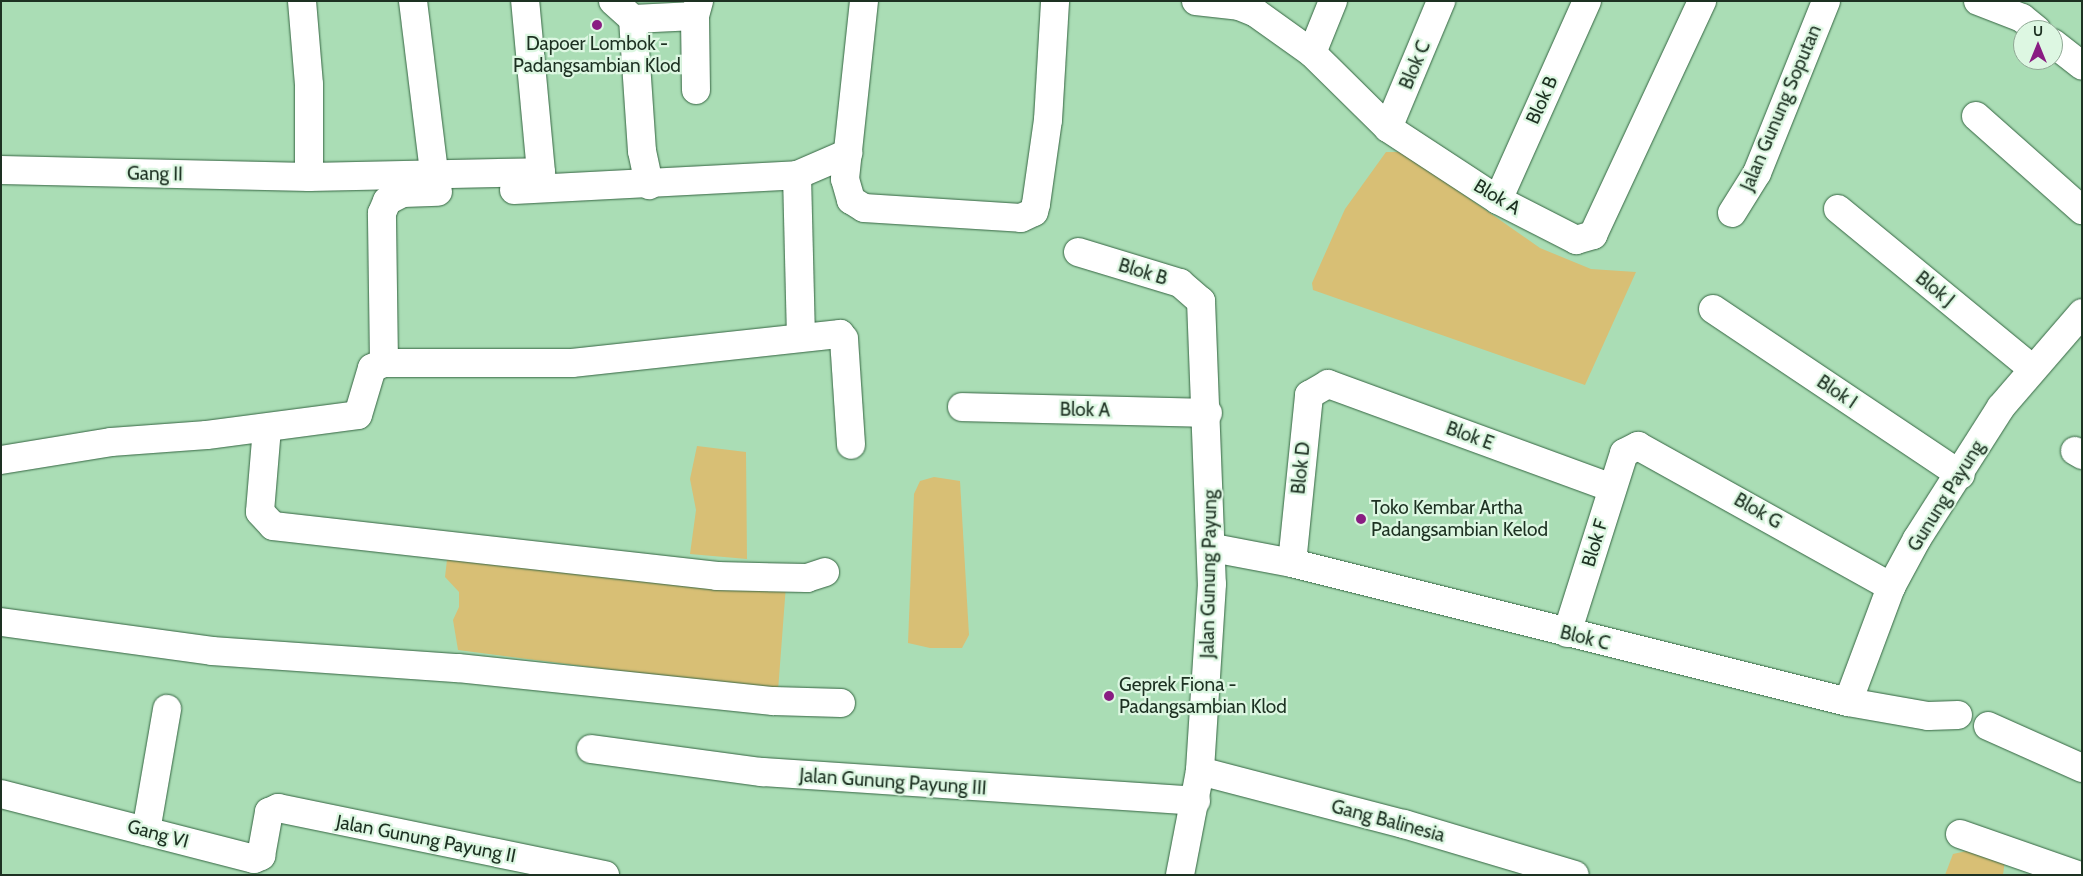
<!DOCTYPE html>
<style>
body{margin:0}
#map{position:relative;width:2083px;height:876px;overflow:hidden;background:#aaddb5;font-family:Cabin,sans-serif}
div>[style]{position:absolute}
.green>*{inset:0;background:#d8bf75}
.roads{filter:drop-shadow(0 0 1px #356542) drop-shadow(0 0 1px #356542)}
.minor>*{height:28px;margin:-14px;padding:0 14px;transform-origin:14px;border-radius:14px;background:#fff}
.dots>*{width:14px;height:14px;translate:-50% -50%;box-sizing:border-box;border:2px solid #ddf7e2;border-radius:50%}
span{translate:-50% -50%;white-space:nowrap;text-align:center;line-height:1.15;-webkit-text-stroke:4.5px #ddf7e2;paint-order:stroke}
.poi-label{font-size:19px;color:#1d3122}
.left{translate:0 -50%;text-align:left}
.street-label{font-size:19px;color:#1d3122}
.frame{position:absolute;inset:0;border:2px solid #1d3122;pointer-events:none}
.north{position:absolute;left:2013px;top:20px;width:50px;height:50px;box-sizing:border-box;background:#ddf7e2;border:1px solid #90a895;border-radius:50%;rotate:0deg;font-size:14px;font-weight:700;line-height:20px;text-align:center;color:#1d3122}
.north::after{content:'';display:block;margin:auto;width:18px;height:22px;background:#891d82;clip-path:polygon(50% 0,100% 100%,50% 72%,0 100%)}
</style>
<div id="map">
<div class="green">
<div style="clip-path:polygon(1386px 152px,1403px 152px,1540px 248px,1591px 269px,1636px 272px,1585px 385px,1313px 290px,1312px 283px,1345px 209px)"></div>
<div style="clip-path:polygon(697px 446px,746px 452px,747px 559px,690px 554px,696px 510px,690px 479px)"></div>
<div style="clip-path:polygon(934px 477px,960px 481px,969px 635px,962px 648px,930px 648px,908px 643px,914px 494px,920px 481px)"></div>
<div style="clip-path:polygon(448px 551px,786px 585px,778px 691px,458px 650px,453px 620px,459px 607px,459px 592px,445px 577px)"></div>
<div style="clip-path:polygon(1971px 850px,2005px 860px,2003px 875px,1945px 875px,1953px 854px)"></div>
</div>
<div class="roads">
<div class="minor">
<div style="left:302px;top:1px;width:84px;rotate:85.2deg"></div>
<div style="left:309px;top:85px;width:92px;rotate:90deg"></div>
<div style="left:413px;top:1px;width:173px;rotate:83deg"></div>
<div style="left:613px;top:1px;width:27px;rotate:42deg"></div>
<div style="left:633px;top:19px;width:62px;rotate:-2.8deg"></div>
<div style="left:864px;top:1px;width:179px;rotate:96.1deg"></div>
<div style="left:845px;top:179px;width:22px;rotate:74deg"></div>
<div style="left:851px;top:200px;width:15px;rotate:32deg"></div>
<div style="left:864px;top:208px;width:157px;rotate:3.6deg"></div>
<div style="left:1021px;top:218px;width:14px;rotate:-25deg"></div>
<div style="left:1034px;top:212px;width:8px;rotate:-76deg"></div>
<div style="left:1036px;top:204px;width:85px;rotate:-81.9deg"></div>
<div style="left:1048px;top:120px;width:119px;rotate:-86.6deg"></div>
<div style="left:1196px;top:1px;width:43px;rotate:6.6deg"></div>
<div style="left:1239px;top:6px;width:18px;rotate:22deg"></div>
<div style="left:1256px;top:13px;width:69px;rotate:35.5deg"></div>
<div style="left:1312px;top:53px;width:107px;rotate:44.6deg"></div>
<div style="left:1388px;top:128px;width:131px;rotate:33.2deg"></div>
<div style="left:1498px;top:200px;width:88px;rotate:27.1deg"></div>
<div style="left:1576px;top:240px;width:18px;rotate:-16deg"></div>
<div style="left:1593px;top:235px;width:258px;rotate:-65deg"></div>
<div style="left:1978px;top:1px;width:47px;rotate:21.1deg"></div>
<div style="left:2022px;top:18px;width:19px;rotate:39deg"></div>
<div style="left:633px;top:19px;width:132px;rotate:86.1deg"></div>
<div style="left:642px;top:151px;width:35px;rotate:78deg"></div>
<div style="left:2053px;top:43px;width:37px;rotate:38deg"></div>
<div style="left:1312px;top:53px;width:56px;rotate:-68deg"></div>
<div style="left:696px;top:90px;width:74px;rotate:-90.8deg"></div>
<div style="left:695px;top:16px;width:16px;rotate:-75deg"></div>
<div style="left:1976px;top:116px;width:142px;rotate:41.6deg"></div>
<div style="left:1388px;top:128px;width:138px;rotate:-67.3deg"></div>
<div style="left:1px;top:170px;width:308px;rotate:1.3deg"></div>
<div style="left:309px;top:177px;width:232px;rotate:-1.2deg"></div>
<div style="left:541px;top:172px;width:172px;rotate:-95.3deg"></div>
<div style="left:797px;top:175px;width:162px;rotate:88.6deg"></div>
<div style="left:514px;top:190px;width:283px;rotate:-3deg"></div>
<div style="left:797px;top:175px;width:56px;rotate:-23.3deg"></div>
<div style="left:1498px;top:200px;width:218px;rotate:-65.9deg"></div>
<div style="left:1838px;top:209px;width:252px;rotate:39.4deg"></div>
<div style="left:1732px;top:213px;width:47px;rotate:-58deg"></div>
<div style="left:1757px;top:173px;width:185px;rotate:-68.1deg"></div>
<div style="left:1078px;top:252px;width:107px;rotate:16.9deg"></div>
<div style="left:1180px;top:283px;width:28px;rotate:41deg"></div>
<div style="left:1201px;top:301px;width:283px;rotate:87.8deg"></div>
<div style="left:1212px;top:584px;width:187px;rotate:93.7deg"></div>
<div style="left:1200px;top:771px;width:106px;rotate:100.9deg"></div>
<div style="left:1713px;top:309px;width:298px;rotate:33.8deg"></div>
<div style="left:384px;top:363px;width:150px;rotate:-90.8deg"></div>
<div style="left:382px;top:213px;width:13px;rotate:-67deg"></div>
<div style="left:387px;top:201px;width:18px;rotate:-27deg"></div>
<div style="left:403px;top:193px;width:35px;rotate:-2deg"></div>
<div style="left:962px;top:407px;width:246px;rotate:1.4deg"></div>
<div style="left:267px;top:428px;width:84px;rotate:94.8deg"></div>
<div style="left:260px;top:512px;width:19px;rotate:47deg"></div>
<div style="left:273px;top:526px;width:447px;rotate:6.4deg"></div>
<div style="left:717px;top:576px;width:90px;rotate:1.3deg"></div>
<div style="left:807px;top:578px;width:19px;rotate:-18deg"></div>
<div style="left:2075px;top:451px;width:8px;rotate:30deg"></div>
<div style="left:1px;top:460px;width:111px;rotate:-9.3deg"></div>
<div style="left:111px;top:442px;width:96px;rotate:-4.2deg"></div>
<div style="left:207px;top:435px;width:152px;rotate:-7.5deg"></div>
<div style="left:358px;top:415px;width:49px;rotate:-73.4deg"></div>
<div style="left:372px;top:368px;width:13px;rotate:-23deg"></div>
<div style="left:384px;top:363px;width:188px"></div>
<div style="left:572px;top:363px;width:270px;rotate:-6.2deg"></div>
<div style="left:840px;top:334px;width:6px;rotate:51deg"></div>
<div style="left:844px;top:339px;width:106px;rotate:86.2deg"></div>
<div style="left:1213px;top:548px;width:80px;rotate:10.8deg"></div>
<div style="left:1292px;top:563px;width:573px;rotate:14.04deg"></div>
<div style="left:1848px;top:702px;width:81px;rotate:9.9deg"></div>
<div style="left:1928px;top:716px;width:30px;rotate:-2deg"></div>
<div style="left:1292px;top:563px;width:169px;rotate:-84.2deg"></div>
<div style="left:1309px;top:395px;width:22px;rotate:-30deg"></div>
<div style="left:1328px;top:384px;width:302px;rotate:20.1deg"></div>
<div style="left:1px;top:622px;width:213px;rotate:7.8deg"></div>
<div style="left:212px;top:651px;width:247px;rotate:4deg"></div>
<div style="left:458px;top:668px;width:317px;rotate:6deg"></div>
<div style="left:773px;top:701px;width:68px;rotate:1.7deg"></div>
<div style="left:1567px;top:633px;width:189px;rotate:-72.4deg"></div>
<div style="left:1624px;top:453px;width:16px;rotate:-27deg"></div>
<div style="left:1638px;top:446px;width:290px;rotate:29.1deg"></div>
<div style="left:1848px;top:702px;width:123px;rotate:-69.5deg"></div>
<div style="left:1891px;top:587px;width:55px;rotate:-61.6deg"></div>
<div style="left:1917px;top:539px;width:156px;rotate:-57.5deg"></div>
<div style="left:2001px;top:407px;width:124px;rotate:-49.2deg"></div>
<div style="left:1988px;top:726px;width:103px;rotate:24.1deg"></div>
<div style="left:591px;top:749px;width:173px;rotate:7.7deg"></div>
<div style="left:762px;top:772px;width:435px;rotate:3.8deg"></div>
<div style="left:1200px;top:771px;width:211px;rotate:14.6deg"></div>
<div style="left:1404px;top:824px;width:178px;rotate:16.6deg"></div>
<div style="left:1px;top:794px;width:261px;rotate:14.4deg"></div>
<div style="left:254px;top:859px;width:8px;rotate:-23deg"></div>
<div style="left:261px;top:856px;width:45px;rotate:-79.7deg"></div>
<div style="left:269px;top:812px;width:10px;rotate:-24deg"></div>
<div style="left:278px;top:808px;width:334px;rotate:11.6deg"></div>
<div style="left:146px;top:831px;width:124px;rotate:-80.2deg"></div>
<div style="left:1960px;top:834px;width:125px;rotate:19.2deg"></div>
</div>
</div>
<div class="dots">
<div style="left:597px;top:25px;background:#891d82"></div>
<div style="left:1361px;top:519px;background:#891d82"></div>
<div style="left:1109px;top:696px;background:#891d82"></div>
</div>
<div class="poi-label">
<span style="left:597px;top:55px">Dapoer Lombok -<br>Padangsambian Klod</span>
<span class="left" style="left:1371px;top:519px">Toko Kembar Artha<br>Padangsambian Kelod</span>
<span class="left" style="left:1119px;top:696px">Geprek Fiona -<br>Padangsambian Klod</span>
</div>
<div class="street-label">
<span style="left:1415px;top:65px;rotate:-67deg">Blok C</span>
<span style="left:1542px;top:100px;rotate:-66deg">Blok B</span>
<span style="left:1781px;top:108px;rotate:-67deg">Jalan Gunung Soputan</span>
<span style="left:155px;top:174px;rotate:1deg">Gang II</span>
<span style="left:1497px;top:197px;rotate:31deg">Blok A</span>
<span style="left:1143px;top:272px;rotate:17deg">Blok B</span>
<span style="left:1935px;top:289px;rotate:39deg">Blok J</span>
<span style="left:1837px;top:392px;rotate:34deg">Blok I</span>
<span style="left:1085px;top:410px;rotate:1deg">Blok A</span>
<span style="left:1470px;top:436px;rotate:20deg">Blok E</span>
<span style="left:1301px;top:468px;rotate:-84deg">Blok D</span>
<span style="left:1946px;top:496px;rotate:-58deg">Gunung Payung</span>
<span style="left:1758px;top:511px;rotate:30deg">Blok G</span>
<span style="left:1595px;top:543px;rotate:-73deg">Blok F</span>
<span style="left:1209px;top:574px;rotate:-89deg">Jalan Gunung Payung</span>
<span style="left:1585px;top:638px;rotate:14deg">Blok C</span>
<span style="left:893px;top:782px;rotate:4deg">Jalan Gunung Payung III</span>
<span style="left:1388px;top:821px;rotate:15deg">Gang Balinesia</span>
<span style="left:158px;top:834px;rotate:15deg">Gang VI</span>
<span style="left:426px;top:839px;rotate:11deg">Jalan Gunung Payung II</span>
</div>
<div class="frame"></div>
<div class="north">U</div>
</div>
